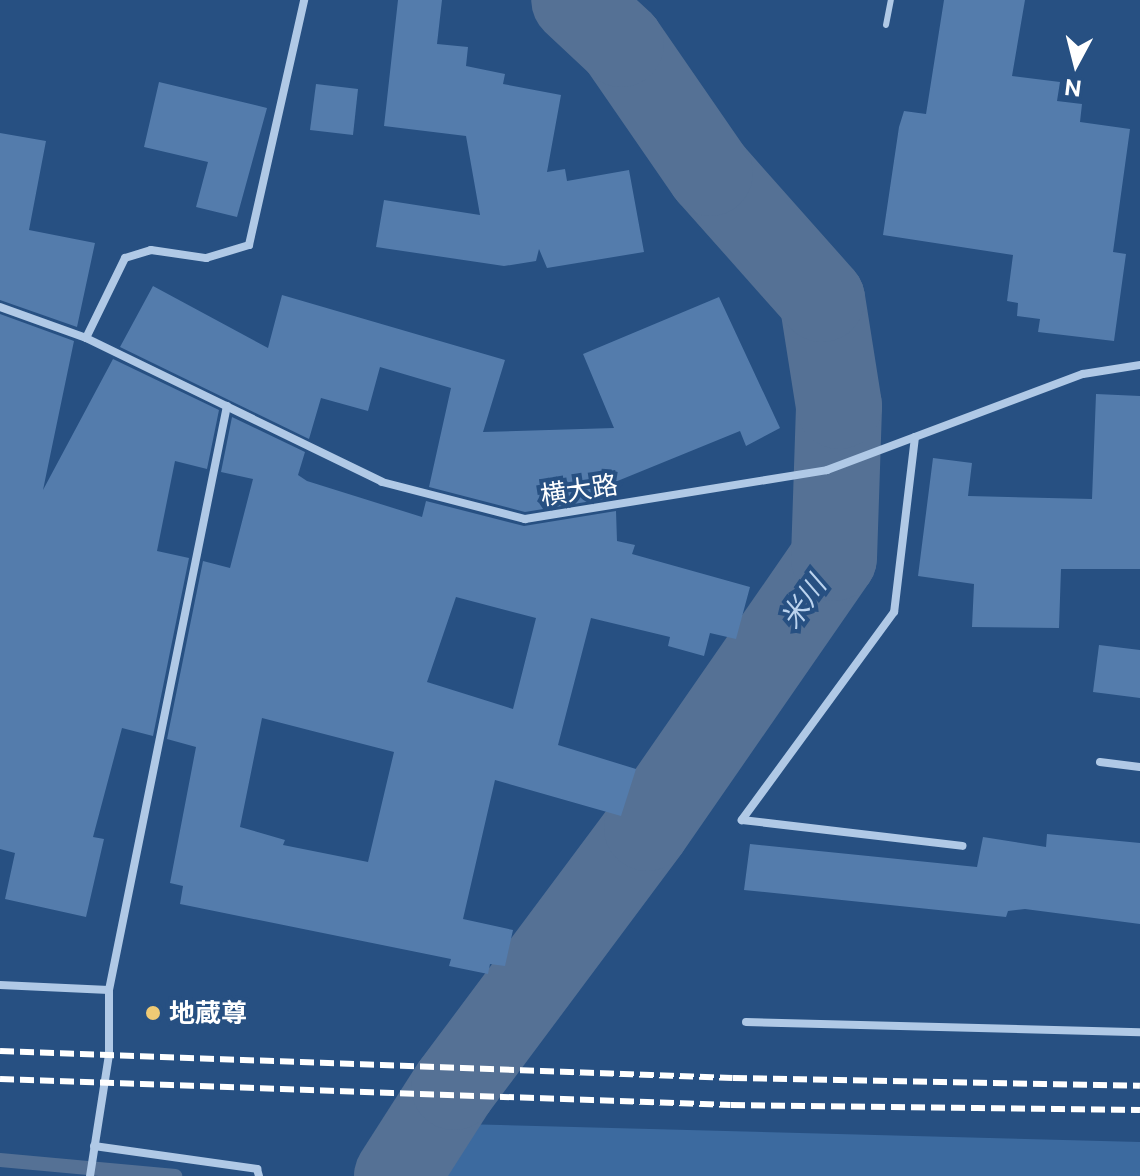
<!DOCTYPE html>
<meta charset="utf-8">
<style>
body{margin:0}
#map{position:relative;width:1140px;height:1176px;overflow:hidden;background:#275082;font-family:"Public Sans","Noto Sans JP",sans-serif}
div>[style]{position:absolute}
.green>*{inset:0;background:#3c6a9f}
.stream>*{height:14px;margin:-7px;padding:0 7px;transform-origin:7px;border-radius:7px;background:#557195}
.river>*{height:86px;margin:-43px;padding:0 43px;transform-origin:43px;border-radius:43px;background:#557195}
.building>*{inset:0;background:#547cac}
.service>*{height:6px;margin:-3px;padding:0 3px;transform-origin:3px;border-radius:3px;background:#b0c9e6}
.minor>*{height:8px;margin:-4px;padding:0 4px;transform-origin:4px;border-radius:4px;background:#b0c9e6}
.rail>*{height:6px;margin-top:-3px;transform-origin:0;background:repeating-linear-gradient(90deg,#fff 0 14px,transparent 0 20px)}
.dots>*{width:22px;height:22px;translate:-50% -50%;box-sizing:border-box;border:4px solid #275082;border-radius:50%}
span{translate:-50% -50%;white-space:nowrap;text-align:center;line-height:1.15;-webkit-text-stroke:8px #275082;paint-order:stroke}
.street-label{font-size:26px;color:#fff}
.poi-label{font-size:26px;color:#fff;font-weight:700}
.left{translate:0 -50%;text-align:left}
.water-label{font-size:28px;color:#bbd3ee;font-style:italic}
.north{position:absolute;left:1036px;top:24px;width:80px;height:80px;-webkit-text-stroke:6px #275082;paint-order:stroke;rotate:187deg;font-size:22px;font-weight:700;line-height:32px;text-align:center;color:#fff}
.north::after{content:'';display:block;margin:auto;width:28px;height:36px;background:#fff;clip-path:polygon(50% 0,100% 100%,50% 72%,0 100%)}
</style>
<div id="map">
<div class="green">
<div style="clip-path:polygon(462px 1124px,1140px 1142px,1140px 1176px,425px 1176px)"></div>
</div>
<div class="stream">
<div style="left:0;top:1160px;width:176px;rotate:5.2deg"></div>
</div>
<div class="river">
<div style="left:397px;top:1176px;width:106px;rotate:-57.4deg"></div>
<div style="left:454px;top:1087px;width:323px;rotate:-53.3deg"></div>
<div style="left:647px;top:828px;width:328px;rotate:-55.3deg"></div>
<div style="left:834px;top:558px;width:152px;rotate:-88.1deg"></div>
<div style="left:839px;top:406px;width:108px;rotate:-99deg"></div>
<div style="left:822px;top:299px;width:169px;rotate:-131.6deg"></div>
<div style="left:710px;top:173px;width:157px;rotate:-124.6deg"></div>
<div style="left:621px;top:44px;width:64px;rotate:-136.9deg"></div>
</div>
<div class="building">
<div style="clip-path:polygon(398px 0,442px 0,437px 44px,468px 47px,466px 66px,505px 74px,503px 84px,561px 95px,547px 172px,565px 169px,567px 181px,629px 170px,644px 252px,547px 268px,539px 249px,536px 261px,504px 266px,376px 247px,384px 200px,480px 215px,466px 136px,384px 126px)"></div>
<div style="clip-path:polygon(944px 0,1025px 0,1012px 76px,1060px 82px,1057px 101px,1082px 104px,1080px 122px,1130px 129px,1113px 252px,1126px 254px,1114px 341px,1038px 332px,1040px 319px,1017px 316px,1018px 303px,1007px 301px,1013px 255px,883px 235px,899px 127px,904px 111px,926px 114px)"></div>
<div style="clip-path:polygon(159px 82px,267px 108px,237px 217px,196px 207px,208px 162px,144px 147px)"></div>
<div style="clip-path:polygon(316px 84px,358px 89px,353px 135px,310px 130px)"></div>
<div style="clip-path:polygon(0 133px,46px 141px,29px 230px,95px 243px,77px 327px,0 300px)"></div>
<div style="clip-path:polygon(153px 286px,268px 348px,282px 295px,505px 360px,483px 432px,614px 428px,583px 354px,719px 297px,780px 428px,746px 446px,740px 431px,615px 482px,616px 497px,525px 512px,429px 487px,451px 388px,380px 367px,368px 411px,321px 398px,309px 439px,120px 347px)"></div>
<div style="clip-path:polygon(0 314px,74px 341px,43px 490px,113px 359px,219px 410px,207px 469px,175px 461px,157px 551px,189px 558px,153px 736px,122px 728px,93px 837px,104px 839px,86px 917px,5px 899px,15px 853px,0 849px)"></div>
<div style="clip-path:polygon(1096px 394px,1140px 396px,1140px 569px,1061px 569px,1059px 628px,972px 627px,974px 584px,918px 576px,933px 458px,972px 463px,968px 496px,1092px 499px)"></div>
<div style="clip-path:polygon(evenodd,232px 417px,305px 452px,298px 475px,307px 481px,422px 517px,426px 501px,524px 526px,616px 511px,617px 541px,635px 545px,632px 554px,750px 587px,736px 639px,710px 633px,704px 656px,668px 646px,670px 637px,591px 618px,558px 745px,636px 769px,621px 816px,495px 780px,463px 919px,513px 930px,505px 966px,490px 964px,488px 974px,449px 966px,451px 959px,180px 904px,183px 886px,170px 883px,196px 747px,167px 739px,203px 561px,230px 568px,253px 479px,221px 472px,232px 417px,456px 597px,536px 618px,513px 709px,427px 682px,456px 597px,232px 417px,262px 718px,394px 752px,368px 862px,283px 845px,285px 840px,240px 827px,262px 718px)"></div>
<div style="clip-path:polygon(1099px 645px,1140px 650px,1140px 698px,1093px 692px)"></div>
<div style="clip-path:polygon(1047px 834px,1140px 843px,1140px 924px,1025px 909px,1008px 911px,1006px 917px,744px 890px,750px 844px,977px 867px,983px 837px,1046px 847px)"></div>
</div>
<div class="service">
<div style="left:886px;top:25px;width:25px;rotate:-79deg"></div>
</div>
<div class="minor">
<div style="left:0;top:307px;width:91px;rotate:19.8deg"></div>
<div style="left:86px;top:338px;width:329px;rotate:25.9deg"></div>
<div style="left:382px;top:482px;width:148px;rotate:14.5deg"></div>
<div style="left:525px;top:519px;width:306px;rotate:-9.2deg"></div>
<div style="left:827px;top:470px;width:273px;rotate:-20.6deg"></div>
<div style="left:1083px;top:374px;width:58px;rotate:-9deg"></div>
<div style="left:86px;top:338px;width:89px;rotate:-64deg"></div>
<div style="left:125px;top:258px;width:27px;rotate:-17deg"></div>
<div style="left:151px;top:250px;width:56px;rotate:8.3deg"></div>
<div style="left:206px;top:258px;width:45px;rotate:-16.8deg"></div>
<div style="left:249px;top:245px;width:251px;rotate:-77.3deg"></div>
<div style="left:915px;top:437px;width:176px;rotate:96.8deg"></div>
<div style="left:894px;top:612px;width:258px;rotate:126.2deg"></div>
<div style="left:742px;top:820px;width:222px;rotate:6.7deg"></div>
<div style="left:1100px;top:762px;width:40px;rotate:7.1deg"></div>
<div style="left:0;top:985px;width:109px;rotate:2.6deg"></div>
<div style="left:746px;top:1022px;width:394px;rotate:1.5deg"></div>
<div style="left:94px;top:1146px;width:165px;rotate:8deg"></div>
<div style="left:257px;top:1169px;width:7px;rotate:74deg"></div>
<div style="left:90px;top:1176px;width:123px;rotate:-81.1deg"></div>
<div style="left:109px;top:1054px;width:64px;rotate:-90deg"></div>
<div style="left:109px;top:990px;width:596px;rotate:-78.58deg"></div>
</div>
<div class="rail">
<div style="left:0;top:1051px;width:733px;rotate:2.11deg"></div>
<div style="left:733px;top:1078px;width:407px;rotate:1.1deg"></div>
<div style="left:0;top:1079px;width:731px;rotate:2.04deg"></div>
<div style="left:731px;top:1105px;width:409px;rotate:0.7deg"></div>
</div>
<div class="dots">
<div style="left:153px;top:1013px;background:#efca75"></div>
</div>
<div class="street-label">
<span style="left:579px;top:490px;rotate:-9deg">横大路</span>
</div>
<div class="poi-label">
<span class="left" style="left:169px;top:1013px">地蔵尊</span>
</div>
<div class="water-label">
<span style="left:803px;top:602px;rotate:-55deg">米川</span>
</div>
<div class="north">N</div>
</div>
